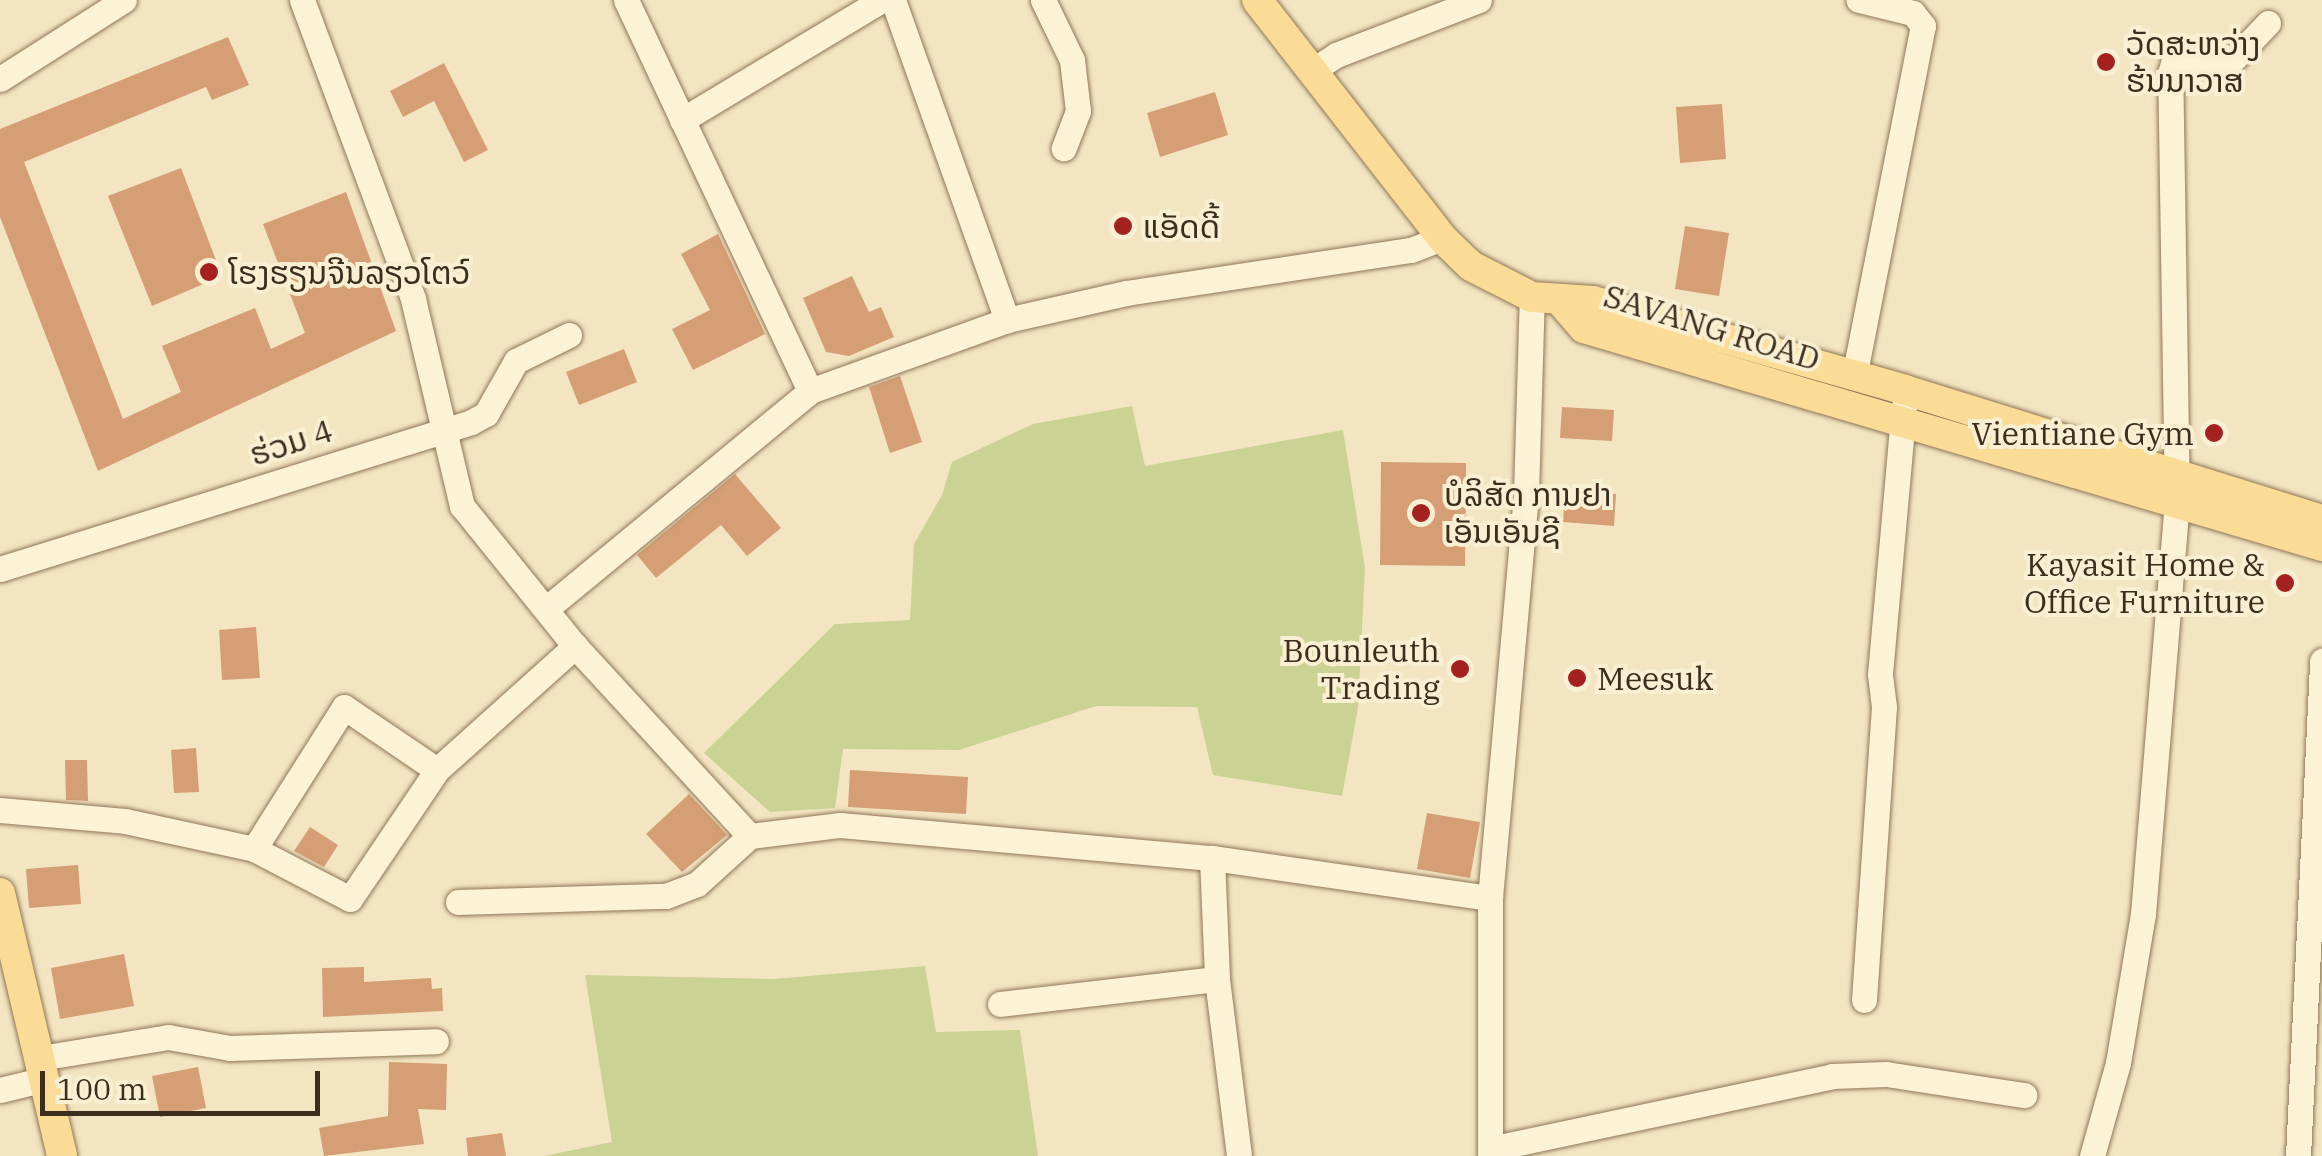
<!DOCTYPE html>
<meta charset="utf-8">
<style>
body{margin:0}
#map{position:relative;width:2322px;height:1156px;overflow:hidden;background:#f3e5c2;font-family:"IBM Plex Serif","Noto Sans Lao",serif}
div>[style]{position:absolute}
.green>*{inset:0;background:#cad394}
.building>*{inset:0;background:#d59e74}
.roads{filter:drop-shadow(0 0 2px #8f7657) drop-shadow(0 0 2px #8f7657)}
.minor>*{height:25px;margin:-12.5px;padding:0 12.5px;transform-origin:12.5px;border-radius:12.5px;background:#fcf2d6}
.major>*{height:30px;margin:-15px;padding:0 15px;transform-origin:15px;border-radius:15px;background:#fadc96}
.dots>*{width:28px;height:28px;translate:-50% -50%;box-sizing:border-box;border:5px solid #f9efd3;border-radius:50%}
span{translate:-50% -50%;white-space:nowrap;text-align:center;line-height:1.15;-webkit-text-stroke:8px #f9efd3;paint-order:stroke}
.poi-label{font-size:32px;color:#3d2d1d}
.left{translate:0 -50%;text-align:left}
.right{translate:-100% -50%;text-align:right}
.street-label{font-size:32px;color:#3d2d1d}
.scale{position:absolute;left:40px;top:1071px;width:280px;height:45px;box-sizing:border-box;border:5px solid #3d2d1d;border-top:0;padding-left:12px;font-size:30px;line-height:35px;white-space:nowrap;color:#3d2d1d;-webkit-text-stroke:8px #f9efd3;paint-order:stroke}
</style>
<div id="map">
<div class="green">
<div style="clip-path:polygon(1132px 406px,1145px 466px,1343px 430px,1365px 568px,1358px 708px,1342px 796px,1213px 775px,1197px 707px,1096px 706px,959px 750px,843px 749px,835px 808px,770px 812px,704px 753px,835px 624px,910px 620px,914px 544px,942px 495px,952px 462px,1033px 424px)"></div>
<div style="clip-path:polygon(925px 966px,936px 1032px,1020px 1030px,1038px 1156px,544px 1156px,612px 1142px,585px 975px,774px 979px)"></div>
</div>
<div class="building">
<div style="clip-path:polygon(228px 37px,249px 85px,212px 100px,206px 87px,24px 162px,123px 419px,181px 392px,162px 346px,255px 308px,271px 349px,305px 333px,263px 224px,346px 192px,396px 331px,98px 471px,0 217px,0 129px)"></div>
<div style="clip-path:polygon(444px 63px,488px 150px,464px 162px,434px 101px,403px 117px,390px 91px)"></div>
<div style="clip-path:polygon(1215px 92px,1228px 135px,1160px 157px,1147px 113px)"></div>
<div style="clip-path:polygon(1722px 104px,1726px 159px,1680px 163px,1676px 107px)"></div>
<div style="clip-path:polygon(181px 168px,222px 276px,152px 306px,108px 196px)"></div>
<div style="clip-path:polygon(1685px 226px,1729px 233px,1719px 296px,1675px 289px)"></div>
<div style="clip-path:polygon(718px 234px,765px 334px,693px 370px,672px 329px,710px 310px,681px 254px)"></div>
<div style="clip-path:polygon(852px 276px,869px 312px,881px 307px,894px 337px,849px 356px,826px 352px,803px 298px)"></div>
<div style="clip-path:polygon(624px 349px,637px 382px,579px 405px,566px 372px)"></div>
<div style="clip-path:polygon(900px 376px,922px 442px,890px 453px,869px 387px)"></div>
<div style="clip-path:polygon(1562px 407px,1614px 410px,1612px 441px,1560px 438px)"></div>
<div style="clip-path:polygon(1381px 462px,1466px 463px,1465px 566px,1380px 565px)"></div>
<div style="clip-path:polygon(735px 474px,781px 528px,747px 556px,721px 525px,656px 578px,637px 555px)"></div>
<div style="clip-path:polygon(1565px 490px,1616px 494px,1614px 526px,1563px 522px)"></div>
<div style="clip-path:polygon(256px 627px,260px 678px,222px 680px,219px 630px)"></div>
<div style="clip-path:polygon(196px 748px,199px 792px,174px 793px,171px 750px)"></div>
<div style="clip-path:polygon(65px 760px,87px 760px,88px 801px,66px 800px)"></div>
<div style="clip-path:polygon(850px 770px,968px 777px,966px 814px,848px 807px)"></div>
<div style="clip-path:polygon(689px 794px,727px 835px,682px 872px,646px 834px)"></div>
<div style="clip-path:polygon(1427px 813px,1480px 822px,1470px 878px,1417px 869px)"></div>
<div style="clip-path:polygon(310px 827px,338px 845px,324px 867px,294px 851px)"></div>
<div style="clip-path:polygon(78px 865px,81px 904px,29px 908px,26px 869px)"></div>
<div style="clip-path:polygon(124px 954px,134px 1006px,60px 1019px,51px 968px)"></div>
<div style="clip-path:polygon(364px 967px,364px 982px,431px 978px,432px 989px,442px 988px,443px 1011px,323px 1017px,322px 968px)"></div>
<div style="clip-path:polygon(389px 1062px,447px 1064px,446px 1110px,418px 1109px,424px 1144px,324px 1156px,319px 1128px,388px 1116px)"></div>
<div style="clip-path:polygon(198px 1067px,206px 1108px,160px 1117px,152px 1076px)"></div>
<div style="clip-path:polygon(502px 1133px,506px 1156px,468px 1156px,466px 1138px)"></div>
</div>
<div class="roads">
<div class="minor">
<div style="left:302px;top:0;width:319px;rotate:69.6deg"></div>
<div style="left:413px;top:299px;width:213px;rotate:76.7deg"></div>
<div style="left:462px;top:506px;width:180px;rotate:51.1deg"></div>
<div style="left:575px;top:646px;width:258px;rotate:47.4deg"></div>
<div style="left:750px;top:836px;width:91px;rotate:-7deg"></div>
<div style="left:840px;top:825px;width:373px;rotate:5.1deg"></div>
<div style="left:1212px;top:858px;width:281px;rotate:8.2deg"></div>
<div style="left:626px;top:0;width:432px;rotate:64.8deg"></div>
<div style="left:893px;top:0;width:340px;rotate:70.4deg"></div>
<div style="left:1043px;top:0;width:67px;rotate:64.2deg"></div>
<div style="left:1072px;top:60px;width:51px;rotate:83.3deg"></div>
<div style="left:1078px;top:111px;width:40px;rotate:111deg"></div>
<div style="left:1310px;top:72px;width:31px;rotate:-33deg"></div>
<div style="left:1336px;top:55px;width:153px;rotate:-21deg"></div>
<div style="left:0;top:79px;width:147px;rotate:-32.5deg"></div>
<div style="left:682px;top:120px;width:233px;rotate:-31deg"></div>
<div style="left:1854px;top:377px;width:358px;rotate:-78.9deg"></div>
<div style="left:1923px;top:26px;width:16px;rotate:-128deg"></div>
<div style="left:1913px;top:13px;width:56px;rotate:-166.5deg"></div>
<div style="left:0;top:569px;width:493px;rotate:-17.3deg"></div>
<div style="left:471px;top:422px;width:17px;rotate:-28deg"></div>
<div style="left:486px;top:414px;width:61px;rotate:-60.5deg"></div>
<div style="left:516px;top:361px;width:59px;rotate:-26.1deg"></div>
<div style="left:546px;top:609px;width:342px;rotate:-39.5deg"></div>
<div style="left:810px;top:391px;width:209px;rotate:-19.8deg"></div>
<div style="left:1007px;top:320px;width:122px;rotate:-12.8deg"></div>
<div style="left:1126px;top:293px;width:288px;rotate:-8.6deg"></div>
<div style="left:1411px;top:250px;width:33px;rotate:-21deg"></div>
<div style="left:0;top:810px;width:125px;rotate:5deg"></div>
<div style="left:125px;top:821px;width:132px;rotate:12.2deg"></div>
<div style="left:254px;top:849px;width:108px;rotate:27.5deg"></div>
<div style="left:350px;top:899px;width:156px;rotate:-56deg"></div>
<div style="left:437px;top:770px;width:186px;rotate:-41.9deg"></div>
<div style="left:254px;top:849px;width:168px;rotate:-57.6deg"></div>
<div style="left:344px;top:707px;width:112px;rotate:34.1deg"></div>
<div style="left:1212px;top:858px;width:121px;rotate:87.6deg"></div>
<div style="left:1217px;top:979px;width:178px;rotate:82.9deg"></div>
<div style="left:458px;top:902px;width:208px;rotate:-1.7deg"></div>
<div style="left:666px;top:896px;width:33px;rotate:-21deg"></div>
<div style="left:697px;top:884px;width:72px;rotate:-42.2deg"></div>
<div style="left:1864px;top:1000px;width:294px;rotate:-86.1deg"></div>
<div style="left:1884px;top:707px;width:33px;rotate:-97deg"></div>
<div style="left:1880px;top:674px;width:268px;rotate:-84.9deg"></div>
<div style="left:1000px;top:1004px;width:218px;rotate:-6.6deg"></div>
<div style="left:40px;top:1058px;width:130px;rotate:-9.3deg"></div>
<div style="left:168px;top:1037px;width:63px;rotate:10.1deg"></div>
<div style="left:230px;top:1048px;width:206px;rotate:-1.9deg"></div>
<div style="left:0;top:1090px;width:46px;rotate:-13.7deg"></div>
<div style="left:1490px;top:1149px;width:350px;rotate:-12deg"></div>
<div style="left:1832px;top:1076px;width:54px;rotate:-2.1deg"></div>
<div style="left:1886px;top:1074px;width:140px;rotate:8.7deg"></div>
<div style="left:1490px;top:1156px;width:258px;rotate:-90deg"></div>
<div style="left:1490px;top:898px;width:406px;rotate:-84.9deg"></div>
<div style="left:1526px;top:494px;width:197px;rotate:-88.3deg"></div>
<div style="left:2092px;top:1156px;width:97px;rotate:-74.4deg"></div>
<div style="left:2118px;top:1063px;width:151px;rotate:-80.5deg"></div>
<div style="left:2143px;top:914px;width:411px;rotate:-85.3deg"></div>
<div style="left:2177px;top:504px;width:431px;rotate:-90.9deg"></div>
<div style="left:2170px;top:73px;width:9px;rotate:-72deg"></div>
<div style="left:2173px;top:64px;width:11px;rotate:-15deg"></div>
<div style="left:2184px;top:61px;width:44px;rotate:5.2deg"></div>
<div style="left:2228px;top:65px;width:58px;rotate:-46.4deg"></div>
<div style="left:2298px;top:1156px;width:496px;rotate:-87.2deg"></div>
</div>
<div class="major">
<div style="left:1257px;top:0;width:301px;rotate:52.1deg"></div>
<div style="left:1442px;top:238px;width:40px;rotate:44deg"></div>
<div style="left:1471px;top:266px;width:68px;rotate:26.9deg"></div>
<div style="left:1532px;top:297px;width:61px;rotate:3.8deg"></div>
<div style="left:1593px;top:301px;width:324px;rotate:15.9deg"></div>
<div style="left:1905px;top:390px;width:437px;rotate:17.3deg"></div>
<div style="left:1562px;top:303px;width:33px;rotate:49deg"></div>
<div style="left:1584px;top:328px;width:770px;rotate:16.46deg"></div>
<div style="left:0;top:893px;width:270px;rotate:76.7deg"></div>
</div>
</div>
<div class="dots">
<div style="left:2106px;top:62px;background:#a5211f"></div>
<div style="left:1123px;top:226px;background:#a5211f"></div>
<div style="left:209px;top:272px;background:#a5211f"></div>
<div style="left:2214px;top:433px;background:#a5211f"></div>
<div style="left:1421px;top:513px;background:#a5211f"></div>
<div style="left:2285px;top:583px;background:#a5211f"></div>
<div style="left:1460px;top:669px;background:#a5211f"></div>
<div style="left:1577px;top:678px;background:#a5211f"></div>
</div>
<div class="poi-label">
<span class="left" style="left:2126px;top:62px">ວັດສະຫວ່າງ<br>ຮ້ນນາວາສ</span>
<span class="left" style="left:1143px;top:226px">ແອັດດີ້</span>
<span class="left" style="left:229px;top:272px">ໂຮງຮຽນຈີນລຽວໂຕວ໌</span>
<span class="right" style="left:2194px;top:433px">Vientiane Gym</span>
<span class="left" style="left:1444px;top:513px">ບໍລິສັດ ການຢາ<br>ເອັນເອັນຊີ</span>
<span class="right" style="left:2265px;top:583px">Kayasit Home &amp;<br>Office Furniture</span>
<span class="right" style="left:1440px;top:669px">Bounleuth<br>Trading</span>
<span class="left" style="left:1597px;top:678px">Meesuk</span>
</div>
<div class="street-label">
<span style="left:1712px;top:327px;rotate:17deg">SAVANG ROAD</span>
<span style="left:291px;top:442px;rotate:-18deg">ຮ່ວມ 4</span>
</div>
<div class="scale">100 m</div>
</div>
